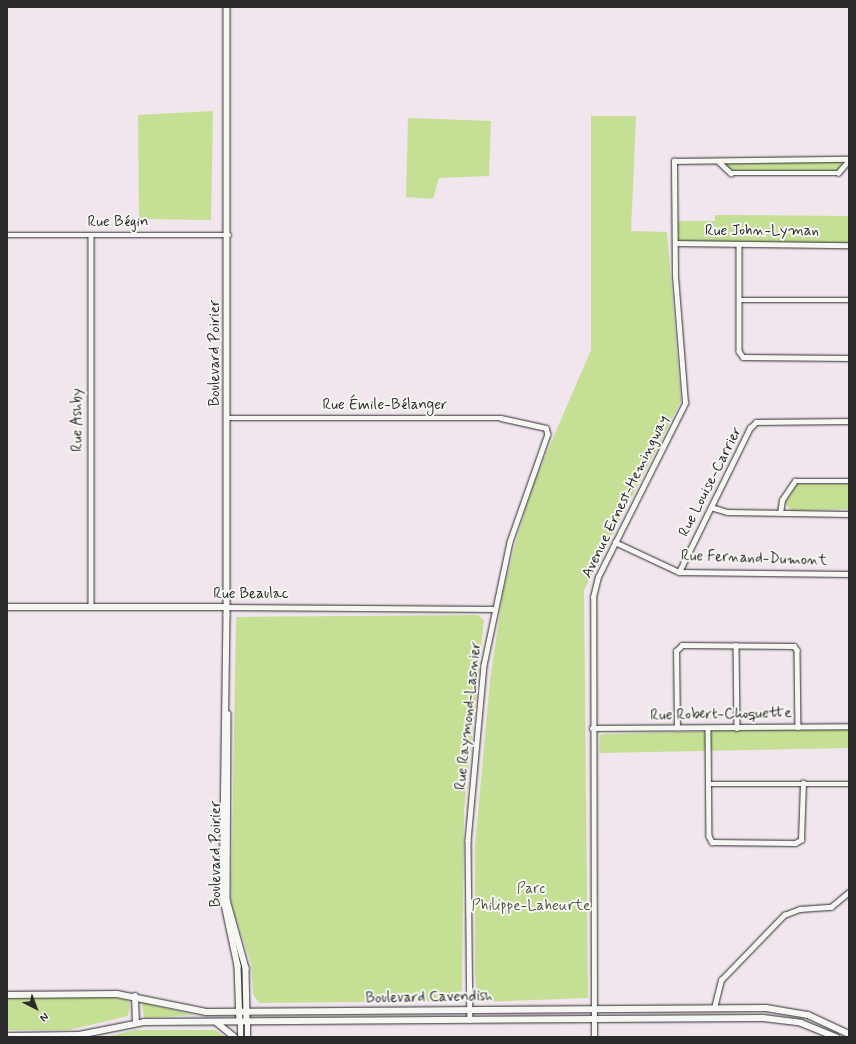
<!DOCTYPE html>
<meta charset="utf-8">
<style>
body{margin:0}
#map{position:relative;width:856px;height:1044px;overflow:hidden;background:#f1e5ee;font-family:Mynerve,sans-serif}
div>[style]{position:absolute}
.green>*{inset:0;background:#c5df95}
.roads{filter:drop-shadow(0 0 1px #2b2b2b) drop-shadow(0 0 1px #2b2b2b)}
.minor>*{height:4.5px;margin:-2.25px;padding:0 2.25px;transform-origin:2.25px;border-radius:2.25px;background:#f6f6f2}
.tertiary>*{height:5.5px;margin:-2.75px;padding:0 2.75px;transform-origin:2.75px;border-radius:2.75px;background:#f6f6f2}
.secondary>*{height:6px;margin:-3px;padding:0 3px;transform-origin:3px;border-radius:3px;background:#f6f6f2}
span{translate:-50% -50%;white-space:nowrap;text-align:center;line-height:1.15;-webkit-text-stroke:4px #f6f6f2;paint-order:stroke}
.street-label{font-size:15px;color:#2b2b2b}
.park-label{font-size:15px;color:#525846}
.frame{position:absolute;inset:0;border:8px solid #2b2b2b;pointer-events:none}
.north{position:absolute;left:16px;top:988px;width:40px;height:40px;-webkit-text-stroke:3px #f6f6f2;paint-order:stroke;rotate:138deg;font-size:11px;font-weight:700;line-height:16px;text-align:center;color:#2b2b2b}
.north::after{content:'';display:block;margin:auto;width:14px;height:18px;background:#2b2b2b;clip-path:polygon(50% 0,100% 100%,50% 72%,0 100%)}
</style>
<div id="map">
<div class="green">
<div style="clip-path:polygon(213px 111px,211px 220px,139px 219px,138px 115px)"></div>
<div style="clip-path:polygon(591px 116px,636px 116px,631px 231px,667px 232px,681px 401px,584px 590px,588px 998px,482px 1002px,477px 998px,475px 972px,475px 846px,490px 680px,503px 592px,516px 541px,534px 482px,591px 350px)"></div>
<div style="clip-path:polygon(408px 118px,491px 121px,489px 176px,439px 178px,433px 199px,406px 197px)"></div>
<div style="clip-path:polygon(838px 160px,842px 165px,837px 171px,732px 171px,725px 164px)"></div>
<div style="clip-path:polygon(715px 215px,849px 216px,849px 245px,676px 243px,675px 221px,715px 221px)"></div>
<div style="clip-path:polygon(796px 484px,849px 484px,849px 509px,791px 511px,785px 503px)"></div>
<div style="clip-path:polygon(478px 615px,484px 620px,464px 811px,462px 992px,459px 991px,457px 1001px,259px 1003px,253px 994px,251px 964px,231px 903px,236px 617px)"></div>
<div style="clip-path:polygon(849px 728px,849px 748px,599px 753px,600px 735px,605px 734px)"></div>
<div style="clip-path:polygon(110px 997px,127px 1000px,130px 1003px,128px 1016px,69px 1030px,7px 1030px,7px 998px)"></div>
<div style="clip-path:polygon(142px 1002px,145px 1003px,194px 1015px,144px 1018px)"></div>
<div style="clip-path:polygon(135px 1030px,215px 1030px,225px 1037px,105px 1037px)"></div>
</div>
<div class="roads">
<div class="minor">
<div style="left:718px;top:161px;width:18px;rotate:43deg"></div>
<div style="left:731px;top:173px;width:107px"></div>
<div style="left:838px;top:173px;width:17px;rotate:-50deg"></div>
<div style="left:7px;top:235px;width:222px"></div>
<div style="left:91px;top:235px;width:371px;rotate:90deg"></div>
<div style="left:676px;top:243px;width:173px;rotate:0.7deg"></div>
<div style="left:739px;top:244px;width:107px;rotate:90deg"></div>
<div style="left:739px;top:351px;width:7px;rotate:56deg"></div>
<div style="left:743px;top:357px;width:106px;rotate:0.5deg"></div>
<div style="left:739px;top:300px;width:110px"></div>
<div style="left:228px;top:418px;width:273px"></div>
<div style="left:501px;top:418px;width:46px;rotate:12.5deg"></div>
<div style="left:546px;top:428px;width:6px;rotate:72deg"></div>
<div style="left:548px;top:434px;width:114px;rotate:109.4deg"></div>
<div style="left:510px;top:542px;width:126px;rotate:101.9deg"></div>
<div style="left:484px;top:665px;width:176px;rotate:95.2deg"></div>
<div style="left:468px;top:840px;width:180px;rotate:89.4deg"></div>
<div style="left:711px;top:507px;width:17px;rotate:17deg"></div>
<div style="left:727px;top:512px;width:122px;rotate:0.9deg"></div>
<div style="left:780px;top:513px;width:13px;rotate:-81deg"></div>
<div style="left:782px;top:500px;width:23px;rotate:-56deg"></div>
<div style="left:795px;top:481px;width:54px"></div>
<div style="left:615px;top:542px;width:71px;rotate:25.1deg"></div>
<div style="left:679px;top:572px;width:170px;rotate:0.7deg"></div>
<div style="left:679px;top:572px;width:161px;rotate:-63.8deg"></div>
<div style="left:750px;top:428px;width:8px;rotate:-45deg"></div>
<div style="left:756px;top:422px;width:93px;rotate:-0.6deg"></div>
<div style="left:227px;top:607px;width:267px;rotate:0.4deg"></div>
<div style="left:736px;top:645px;width:83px;rotate:89.3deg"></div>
<div style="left:592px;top:728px;width:257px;rotate:-0.4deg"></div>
<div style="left:677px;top:728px;width:77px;rotate:-90.7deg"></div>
<div style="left:676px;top:651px;width:8px;rotate:-45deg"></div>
<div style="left:682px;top:645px;width:112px;rotate:0.5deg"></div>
<div style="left:794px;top:646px;width:5px;rotate:53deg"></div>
<div style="left:797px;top:650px;width:77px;rotate:89.3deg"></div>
<div style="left:708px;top:728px;width:108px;rotate:89.5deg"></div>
<div style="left:709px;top:836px;width:7px;rotate:63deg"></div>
<div style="left:712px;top:842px;width:83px;rotate:0.7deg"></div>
<div style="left:795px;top:843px;width:7px;rotate:-27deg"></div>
<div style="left:801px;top:840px;width:57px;rotate:-88deg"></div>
<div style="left:709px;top:784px;width:140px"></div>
<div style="left:714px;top:1008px;width:29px;rotate:-76deg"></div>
<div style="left:721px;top:980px;width:91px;rotate:-45.9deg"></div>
<div style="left:784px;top:915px;width:17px;rotate:-21deg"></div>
<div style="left:800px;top:909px;width:31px;rotate:-4deg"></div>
<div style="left:831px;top:907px;width:23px;rotate:-40deg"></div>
<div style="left:240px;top:1037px;width:15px;rotate:-90deg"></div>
<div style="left:247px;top:1037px;width:15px;rotate:-90deg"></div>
<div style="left:594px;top:1037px;width:440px;rotate:-90.1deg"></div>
<div style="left:593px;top:597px;width:21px;rotate:-76deg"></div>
<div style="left:598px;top:577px;width:195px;rotate:-63.4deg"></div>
<div style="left:685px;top:403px;width:126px;rotate:-94.5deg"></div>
<div style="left:675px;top:277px;width:116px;rotate:-90.5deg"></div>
<div style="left:674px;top:161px;width:175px;rotate:-0.7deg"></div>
</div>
<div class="tertiary">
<div style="left:227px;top:7px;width:608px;rotate:90deg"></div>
<div style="left:227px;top:615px;width:280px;rotate:90.8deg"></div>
<div style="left:223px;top:895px;width:73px;rotate:78.1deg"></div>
<div style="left:238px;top:966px;width:56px;rotate:88deg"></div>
<div style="left:7px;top:607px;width:220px"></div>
<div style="left:228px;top:714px;width:186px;rotate:90.3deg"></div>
<div style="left:227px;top:900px;width:71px;rotate:74.4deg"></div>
<div style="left:246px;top:968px;width:54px;rotate:88.9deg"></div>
</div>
<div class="secondary">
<div style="left:7px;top:995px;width:110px;rotate:-0.5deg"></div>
<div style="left:117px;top:994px;width:91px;rotate:11.4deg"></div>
<div style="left:206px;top:1012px;width:560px;rotate:-0.41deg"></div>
<div style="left:766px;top:1008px;width:43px;rotate:9.5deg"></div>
<div style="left:808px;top:1015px;width:45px;rotate:24.9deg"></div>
<div style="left:135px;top:996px;width:26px;rotate:88deg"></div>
<div style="left:217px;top:1023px;width:22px;rotate:39deg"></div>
<div style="left:7px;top:1036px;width:72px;rotate:-0.8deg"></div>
<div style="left:79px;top:1035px;width:66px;rotate:-11.3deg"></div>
<div style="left:144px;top:1022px;width:619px;rotate:-0.37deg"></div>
<div style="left:763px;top:1018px;width:38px;rotate:7deg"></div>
<div style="left:801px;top:1023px;width:38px;rotate:22deg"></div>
</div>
</div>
<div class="street-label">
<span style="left:118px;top:223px">Rue Bégin</span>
<span style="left:762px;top:232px">Rue John-Lyman</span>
<span style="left:216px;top:353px;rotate:-90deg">Boulevard Poirier</span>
<span style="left:385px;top:406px">Rue Émile-Bélanger</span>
<span style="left:78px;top:420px;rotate:-90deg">Rue Ashby</span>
<span style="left:711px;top:482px;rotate:-63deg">Rue Louise-Carrier</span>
<span style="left:626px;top:497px;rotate:-64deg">Avenue Ernest-Hemingway</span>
<span style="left:754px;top:559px;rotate:2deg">Rue Fernand-Dumont</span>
<span style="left:251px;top:595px">Rue Beaulac</span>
<span style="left:721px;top:715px;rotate:-1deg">Rue Robert-Choquette</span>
<span style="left:469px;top:716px;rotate:-84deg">Rue Raymond-Lasnier</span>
<span style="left:217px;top:854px;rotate:-90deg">Boulevard Poirier</span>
<span style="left:429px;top:998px;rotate:-1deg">Boulevard Cavendish</span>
</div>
<div class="park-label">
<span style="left:531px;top:898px">Parc<br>Philippe-Laheurte</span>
</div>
<div class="frame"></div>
<div class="north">N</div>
</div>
